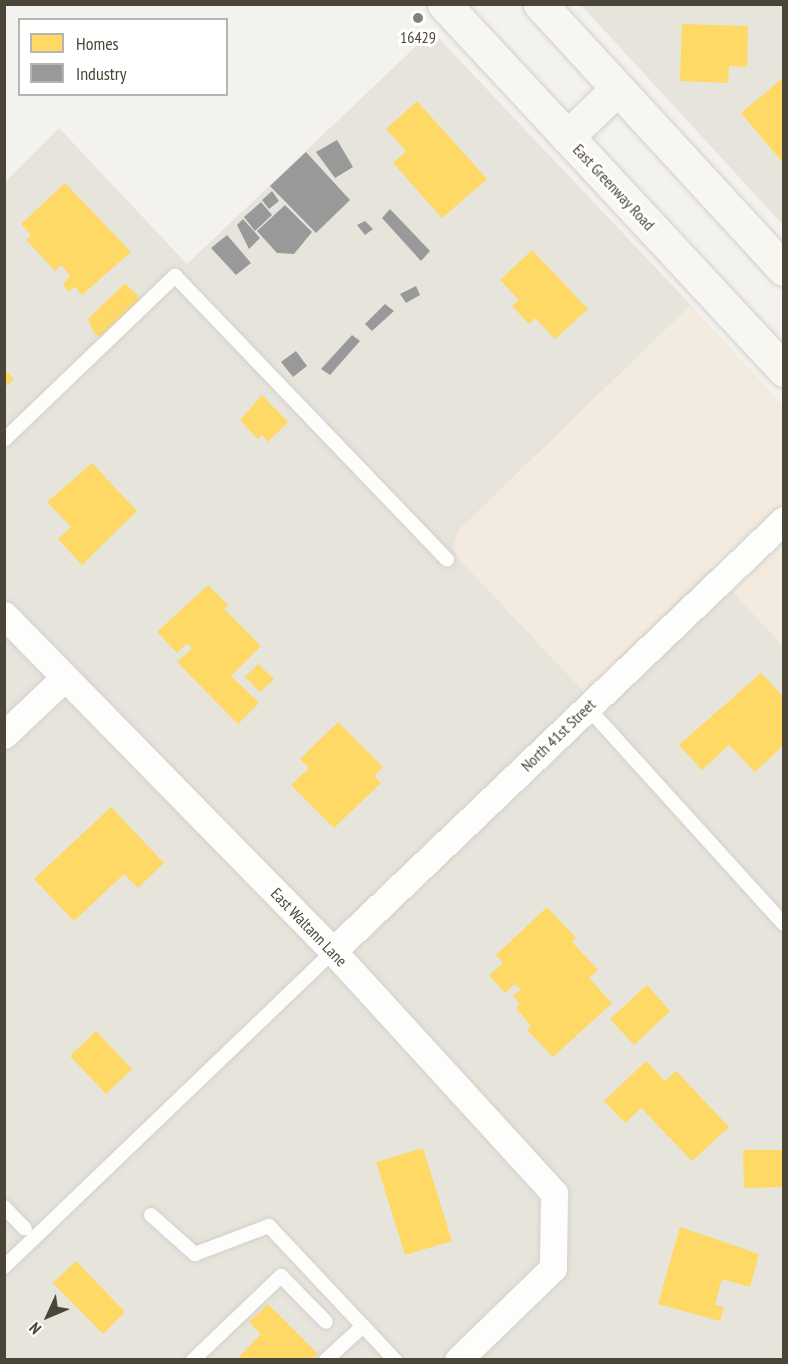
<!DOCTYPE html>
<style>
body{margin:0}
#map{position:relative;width:788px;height:1364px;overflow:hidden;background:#f4f2ee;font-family:"PT Sans Narrow",sans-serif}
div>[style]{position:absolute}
.residential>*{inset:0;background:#e7e4dc}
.commercial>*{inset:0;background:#f3ebdf}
.parking>*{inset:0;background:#e6e3df}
.homes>*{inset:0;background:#ffd966}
.industry>*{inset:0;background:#999}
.roads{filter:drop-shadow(0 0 2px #d2d0cb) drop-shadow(0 0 2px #d2d0cb)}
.service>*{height:14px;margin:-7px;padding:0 7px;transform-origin:7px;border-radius:7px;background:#fdfdfc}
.minor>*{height:27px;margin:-13.5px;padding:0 13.5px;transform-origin:13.5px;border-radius:13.5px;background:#fdfdfc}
.secondary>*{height:33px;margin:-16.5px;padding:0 16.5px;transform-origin:16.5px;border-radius:16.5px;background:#f7f6f1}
.dots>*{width:16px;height:16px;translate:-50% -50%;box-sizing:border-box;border:3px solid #fff;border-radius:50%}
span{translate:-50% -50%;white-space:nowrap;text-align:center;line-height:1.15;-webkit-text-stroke:6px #fff;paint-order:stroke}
.poi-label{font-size:16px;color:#4b4439}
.street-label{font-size:16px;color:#4b4439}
.frame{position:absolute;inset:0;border:6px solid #4b4439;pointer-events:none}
.legend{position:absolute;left:18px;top:18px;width:210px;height:78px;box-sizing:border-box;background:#fff;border:2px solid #b7b4b0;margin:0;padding:8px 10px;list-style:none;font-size:18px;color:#4b4439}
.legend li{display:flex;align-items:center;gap:12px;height:30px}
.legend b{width:30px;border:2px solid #b7b4b0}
.north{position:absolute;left:18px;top:1286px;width:60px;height:60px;-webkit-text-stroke:4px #fff;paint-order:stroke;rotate:226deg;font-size:16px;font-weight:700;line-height:24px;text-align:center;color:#4b4439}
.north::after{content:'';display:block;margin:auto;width:21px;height:27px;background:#4b4439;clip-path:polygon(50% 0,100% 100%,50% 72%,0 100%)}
</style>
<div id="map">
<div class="residential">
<div style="clip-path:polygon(581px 5px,783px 5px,783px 225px)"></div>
<div style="clip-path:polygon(432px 31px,691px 305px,458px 531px,711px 568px,783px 646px,783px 1359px,5px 1360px,5px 182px,59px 128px,187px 264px)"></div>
</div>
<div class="commercial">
<div style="clip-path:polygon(691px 305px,783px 405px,783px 646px,711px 568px,584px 692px,458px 558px,453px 547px,458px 531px)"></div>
</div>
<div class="parking">
<div style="clip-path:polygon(567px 226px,640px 298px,630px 307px,557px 235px)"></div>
</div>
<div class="homes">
<div style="clip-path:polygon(682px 24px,748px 26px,747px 67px,729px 66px,728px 83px,680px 81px)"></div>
<div style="clip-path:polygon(784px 77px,784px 164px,741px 113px)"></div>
<div style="clip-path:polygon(417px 101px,487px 179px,442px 218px,393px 163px,406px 151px,386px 129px)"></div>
<div style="clip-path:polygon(65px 183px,131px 252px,82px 295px,75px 287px,68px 291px,63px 285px,70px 275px,61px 265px,55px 271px,26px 240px,31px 235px,21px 224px)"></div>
<div style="clip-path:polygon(532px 250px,588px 309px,555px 339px,535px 318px,529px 324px,512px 306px,519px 300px,500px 280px)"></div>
<div style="clip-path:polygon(125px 283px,145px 303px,104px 340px,94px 333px,88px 319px)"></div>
<div style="clip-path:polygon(4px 369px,14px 379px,4px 388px)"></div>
<div style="clip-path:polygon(262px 395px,288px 422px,268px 442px,262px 435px,258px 439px,240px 420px)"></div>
<div style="clip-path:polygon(92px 463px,137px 511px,82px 565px,58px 539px,71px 527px,47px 502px)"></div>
<div style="clip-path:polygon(208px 585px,228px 605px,224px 609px,261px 646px,231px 676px,259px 703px,238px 724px,177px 662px,192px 648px,187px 643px,177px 653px,157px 632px)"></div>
<div style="clip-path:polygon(258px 664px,274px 679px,260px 692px,245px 677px)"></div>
<div style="clip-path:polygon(761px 673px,784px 697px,784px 745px,755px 772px,729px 745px,702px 770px,679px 745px)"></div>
<div style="clip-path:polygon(338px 722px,383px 767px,374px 776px,381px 783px,334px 828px,291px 785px,309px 768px,300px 759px)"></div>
<div style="clip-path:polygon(111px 807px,164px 863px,138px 888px,124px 874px,74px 921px,34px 879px)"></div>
<div style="clip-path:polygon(547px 907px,576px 938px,572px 942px,598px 970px,589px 978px,612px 1003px,553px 1057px,527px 1030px,531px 1026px,516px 1008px,520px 1004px,513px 996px,521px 989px,515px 984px,505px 993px,489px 975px,503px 963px,496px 955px)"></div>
<div style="clip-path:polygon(647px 985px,670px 1011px,634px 1045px,610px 1019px)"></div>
<div style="clip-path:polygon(96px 1031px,132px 1069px,106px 1094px,70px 1056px)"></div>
<div style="clip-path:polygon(646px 1061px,665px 1081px,676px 1071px,729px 1127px,692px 1161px,641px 1108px,625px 1123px,604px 1101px)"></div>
<div style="clip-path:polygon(423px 1148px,452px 1241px,405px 1255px,376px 1162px)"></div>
<div style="clip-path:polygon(743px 1150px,784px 1150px,784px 1187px,744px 1188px)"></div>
<div style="clip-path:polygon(680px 1227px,759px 1254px,750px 1287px,722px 1279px,715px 1305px,724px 1307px,720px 1321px,658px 1304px)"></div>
<div style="clip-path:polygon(76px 1261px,125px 1312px,103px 1334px,53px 1283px)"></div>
<div style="clip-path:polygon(268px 1304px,318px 1354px,312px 1360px,236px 1360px,261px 1334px,249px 1322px)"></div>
</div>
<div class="industry">
<div style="clip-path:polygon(337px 140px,353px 167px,335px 178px,316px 152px)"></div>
<div style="clip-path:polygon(306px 152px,350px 200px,316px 233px,270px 186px)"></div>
<div style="clip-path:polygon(272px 191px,279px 201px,269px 209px,262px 200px)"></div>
<div style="clip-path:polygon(261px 202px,272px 215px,255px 231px,244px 217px)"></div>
<div style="clip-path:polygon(285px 205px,312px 232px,294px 254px,277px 253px,257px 231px)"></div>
<div style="clip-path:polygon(390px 209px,430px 251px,421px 261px,382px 218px)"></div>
<div style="clip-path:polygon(243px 219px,260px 238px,249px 249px,237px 225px)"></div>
<div style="clip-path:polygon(365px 221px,373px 229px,365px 235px,357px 225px)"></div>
<div style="clip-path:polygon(227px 235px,251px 263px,236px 275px,211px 248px)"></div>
<div style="clip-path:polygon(416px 286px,420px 295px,406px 303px,400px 294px)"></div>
<div style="clip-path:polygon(385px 304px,394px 311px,372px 331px,365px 324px)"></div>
<div style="clip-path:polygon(352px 335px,360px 341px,330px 375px,321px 369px)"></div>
<div style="clip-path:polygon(296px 351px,307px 366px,293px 377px,281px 362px)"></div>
</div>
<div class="roads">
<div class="service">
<div style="left:4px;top:440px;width:237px;rotate:-43.8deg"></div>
<div style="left:175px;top:276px;width:393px;rotate:46.2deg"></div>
<div style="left:587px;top:707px;width:293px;rotate:47.8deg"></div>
<div style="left:4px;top:1207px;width:30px;rotate:46deg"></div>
<div style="left:151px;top:1215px;width:59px;rotate:41.6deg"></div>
<div style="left:195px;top:1254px;width:79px;rotate:-20.7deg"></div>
<div style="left:269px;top:1226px;width:137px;rotate:46.8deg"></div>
<div style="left:4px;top:1267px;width:456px;rotate:-43.8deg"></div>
<div style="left:193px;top:1360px;width:122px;rotate:-43.7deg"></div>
<div style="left:281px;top:1276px;width:64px;rotate:45.6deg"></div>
<div style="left:326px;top:1360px;width:50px;rotate:-42.6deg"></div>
<div style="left:363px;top:1326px;width:47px;rotate:46.7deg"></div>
</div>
<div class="minor">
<div style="left:4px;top:615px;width:470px;rotate:45.6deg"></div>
<div style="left:333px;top:951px;width:328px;rotate:47.6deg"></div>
<div style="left:554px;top:1193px;width:75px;rotate:90.8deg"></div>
<div style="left:553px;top:1268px;width:132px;rotate:135.9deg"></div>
<div style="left:4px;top:735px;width:83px;rotate:-43.5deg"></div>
<div style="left:333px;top:951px;width:624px;rotate:-43.7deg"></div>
</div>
<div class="secondary">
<div style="left:444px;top:4px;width:500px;rotate:47.1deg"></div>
<div style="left:540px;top:4px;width:360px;rotate:47.4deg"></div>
<div style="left:567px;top:137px;width:69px;rotate:-43.8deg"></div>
</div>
</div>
<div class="dots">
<div style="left:418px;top:18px;background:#868178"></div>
</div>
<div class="poi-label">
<span style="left:418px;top:37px">16429</span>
</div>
<div class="street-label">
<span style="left:614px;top:187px;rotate:47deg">East Greenway Road</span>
<span style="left:558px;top:735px;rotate:-44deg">North 41st Street</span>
<span style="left:309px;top:927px;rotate:46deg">East Waltann Lane</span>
</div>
<div class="frame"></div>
<ul class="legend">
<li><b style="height:16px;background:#ffd966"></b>Homes</li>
<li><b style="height:16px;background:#999"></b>Industry</li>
</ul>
<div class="north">N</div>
</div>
